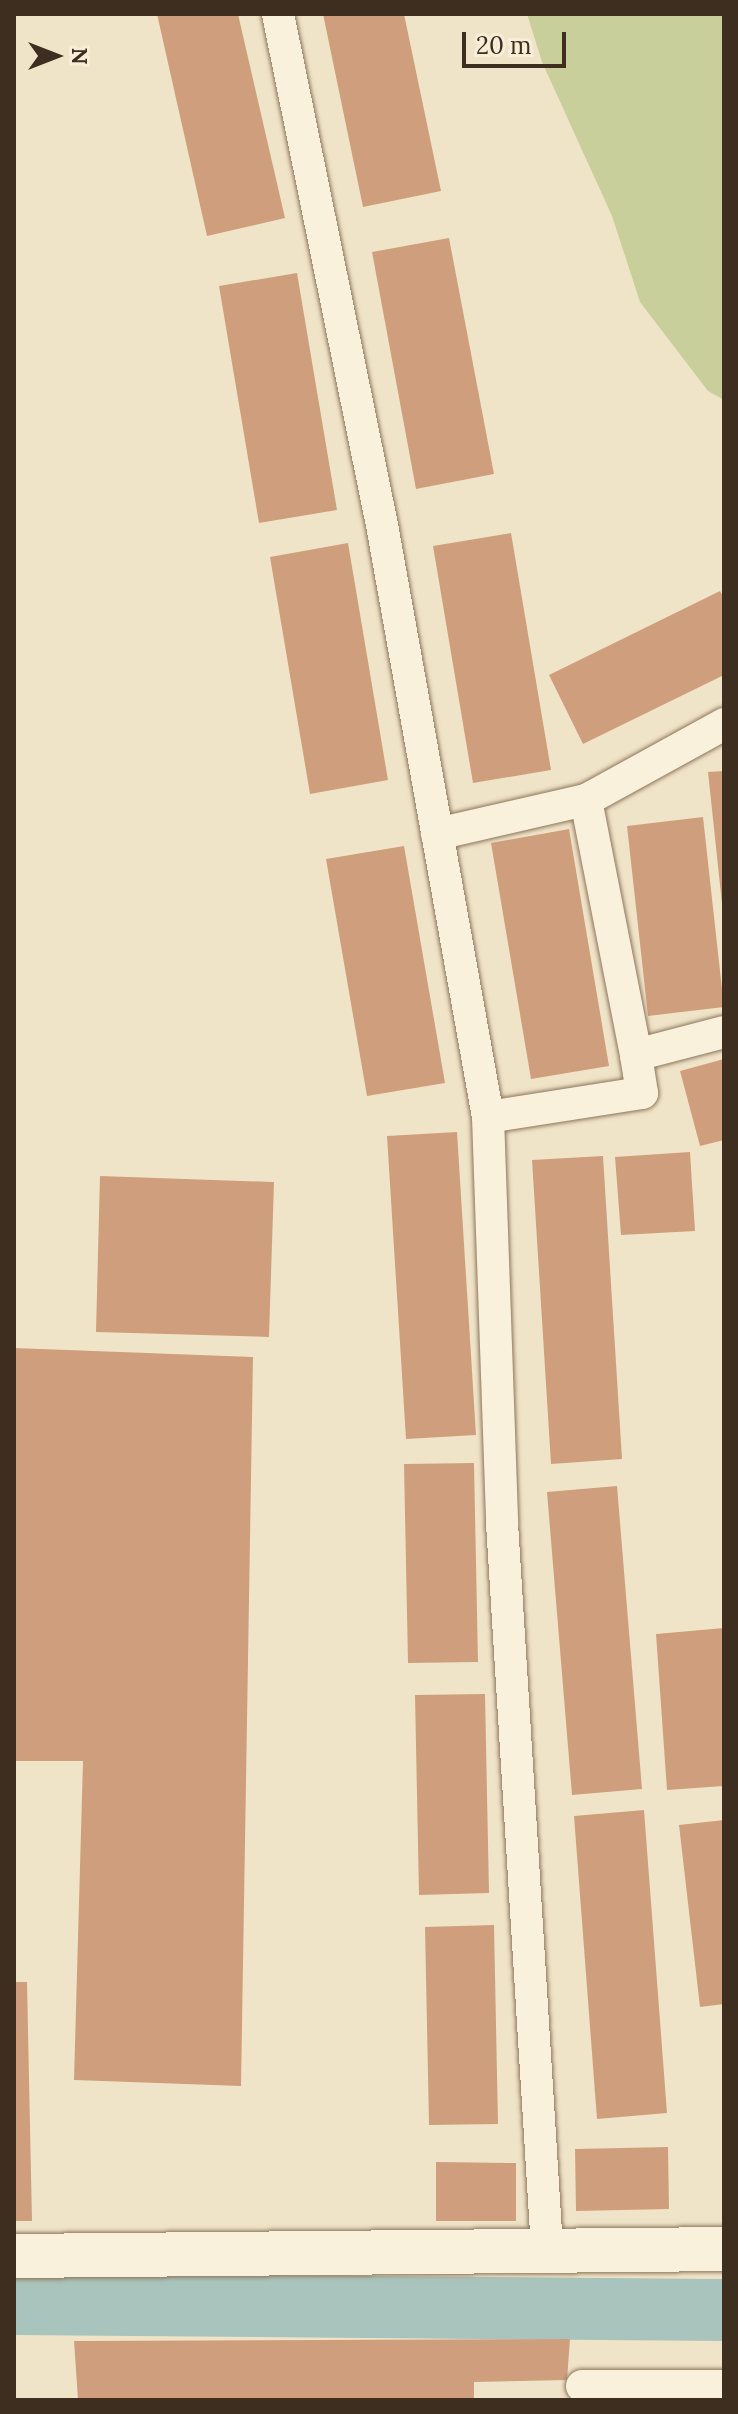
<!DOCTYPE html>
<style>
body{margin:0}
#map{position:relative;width:738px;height:2414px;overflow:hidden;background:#f0e4c8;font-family:Lora,serif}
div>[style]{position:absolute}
.green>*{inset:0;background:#c9cf9b}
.river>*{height:62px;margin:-31px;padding:0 31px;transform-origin:31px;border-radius:31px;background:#a9c4bc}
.building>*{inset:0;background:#cf9f7d}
.roads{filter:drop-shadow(0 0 2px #8d765c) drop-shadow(0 0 2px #8d765c)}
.street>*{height:32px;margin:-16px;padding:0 16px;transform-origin:16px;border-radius:16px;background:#faf1dc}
.secondary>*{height:44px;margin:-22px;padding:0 22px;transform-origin:22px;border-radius:22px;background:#faf1dc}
span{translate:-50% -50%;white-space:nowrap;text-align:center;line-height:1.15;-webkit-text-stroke:8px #f7eed8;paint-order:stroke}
.frame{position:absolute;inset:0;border:16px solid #3d2e20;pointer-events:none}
.north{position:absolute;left:16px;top:16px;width:80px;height:80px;-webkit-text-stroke:6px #f7eed8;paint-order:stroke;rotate:90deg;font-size:22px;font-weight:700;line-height:32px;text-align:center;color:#3d2e20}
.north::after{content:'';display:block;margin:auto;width:28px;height:36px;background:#3d2e20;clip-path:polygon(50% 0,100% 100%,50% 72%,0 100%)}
.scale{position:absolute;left:462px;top:32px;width:104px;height:36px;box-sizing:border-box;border:4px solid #3d2e20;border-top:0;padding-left:10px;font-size:24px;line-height:28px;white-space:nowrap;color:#3d2e20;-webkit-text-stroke:6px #f7eed8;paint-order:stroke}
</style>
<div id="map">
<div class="green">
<div style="clip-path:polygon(527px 14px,724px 14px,724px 400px,708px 391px,640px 302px,612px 216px,542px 62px)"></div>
</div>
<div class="river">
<div style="left:14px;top:2304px;width:710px;rotate:0.48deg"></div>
</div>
<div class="building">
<div style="clip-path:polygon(157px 14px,238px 14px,285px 218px,207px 236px)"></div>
<div style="clip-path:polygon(323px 14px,404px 14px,441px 191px,363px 207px)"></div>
<div style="clip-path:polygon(449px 238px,494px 474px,416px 489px,372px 252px)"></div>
<div style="clip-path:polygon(297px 273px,337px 510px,259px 523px,219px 286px)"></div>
<div style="clip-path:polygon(511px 533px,551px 770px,473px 783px,433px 546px)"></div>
<div style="clip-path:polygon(348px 543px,388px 780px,310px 794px,270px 557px)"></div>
<div style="clip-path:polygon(720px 591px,724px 598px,724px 675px,583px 744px,549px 675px)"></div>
<div style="clip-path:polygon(724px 771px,724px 904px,722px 904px,708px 772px)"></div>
<div style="clip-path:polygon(703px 817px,724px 1007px,648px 1016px,627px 826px)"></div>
<div style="clip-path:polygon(569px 829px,609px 1066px,531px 1079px,491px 843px)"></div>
<div style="clip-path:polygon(404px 846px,445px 1083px,367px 1096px,326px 859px)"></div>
<div style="clip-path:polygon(724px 1059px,724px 1140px,700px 1146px,680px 1071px)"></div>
<div style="clip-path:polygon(457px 1132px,476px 1435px,406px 1439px,387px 1136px)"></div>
<div style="clip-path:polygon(690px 1152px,695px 1231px,621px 1235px,615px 1157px)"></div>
<div style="clip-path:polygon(603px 1156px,622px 1459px,551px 1464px,532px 1160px)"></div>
<div style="clip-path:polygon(100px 1176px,274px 1182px,269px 1337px,96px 1332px)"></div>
<div style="clip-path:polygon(14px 1348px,253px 1357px,241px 2086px,74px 2080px,83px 1761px,14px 1761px)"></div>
<div style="clip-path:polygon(474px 1463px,478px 1662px,408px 1663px,404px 1464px)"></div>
<div style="clip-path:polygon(617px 1486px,642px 1789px,572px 1795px,547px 1492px)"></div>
<div style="clip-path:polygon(724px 1628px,724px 1786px,667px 1790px,656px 1634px)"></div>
<div style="clip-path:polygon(485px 1694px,489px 1893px,419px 1895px,415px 1695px)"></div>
<div style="clip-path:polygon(644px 1810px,667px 2113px,597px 2119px,574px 1816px)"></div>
<div style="clip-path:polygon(724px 1820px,724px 2004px,700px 2007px,679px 1825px)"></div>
<div style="clip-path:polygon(494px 1925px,498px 2124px,429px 2125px,425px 1927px)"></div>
<div style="clip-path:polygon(14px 1982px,27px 1982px,32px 2221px,14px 2221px)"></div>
<div style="clip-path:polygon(668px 2147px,669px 2209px,576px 2211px,575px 2149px)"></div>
<div style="clip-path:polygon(436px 2162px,516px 2163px,516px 2221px,436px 2221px)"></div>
<div style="clip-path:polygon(570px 2339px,567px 2380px,474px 2382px,474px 2400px,78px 2400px,74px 2341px)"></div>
</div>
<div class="roads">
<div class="street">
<div style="left:278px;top:14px;width:521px;rotate:78.5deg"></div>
<div style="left:382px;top:525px;width:601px;rotate:79.85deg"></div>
<div style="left:488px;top:1117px;width:406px;rotate:88deg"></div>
<div style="left:502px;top:1523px;width:727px;rotate:86.45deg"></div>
<div style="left:586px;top:800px;width:260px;rotate:78.9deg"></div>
<div style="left:437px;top:834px;width:153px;rotate:-12.9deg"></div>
<div style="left:586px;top:800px;width:158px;rotate:-28.8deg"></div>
<div style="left:488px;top:1117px;width:156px;rotate:-8.9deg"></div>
<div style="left:642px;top:1093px;width:38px;rotate:-99deg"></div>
<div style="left:636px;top:1055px;width:91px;rotate:-14.6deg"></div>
<div style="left:582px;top:2386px;width:142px"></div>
</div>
<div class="secondary">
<div style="left:14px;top:2256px;width:710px;rotate:-0.56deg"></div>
</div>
</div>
<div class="frame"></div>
<div class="north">N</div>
<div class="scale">20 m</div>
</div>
